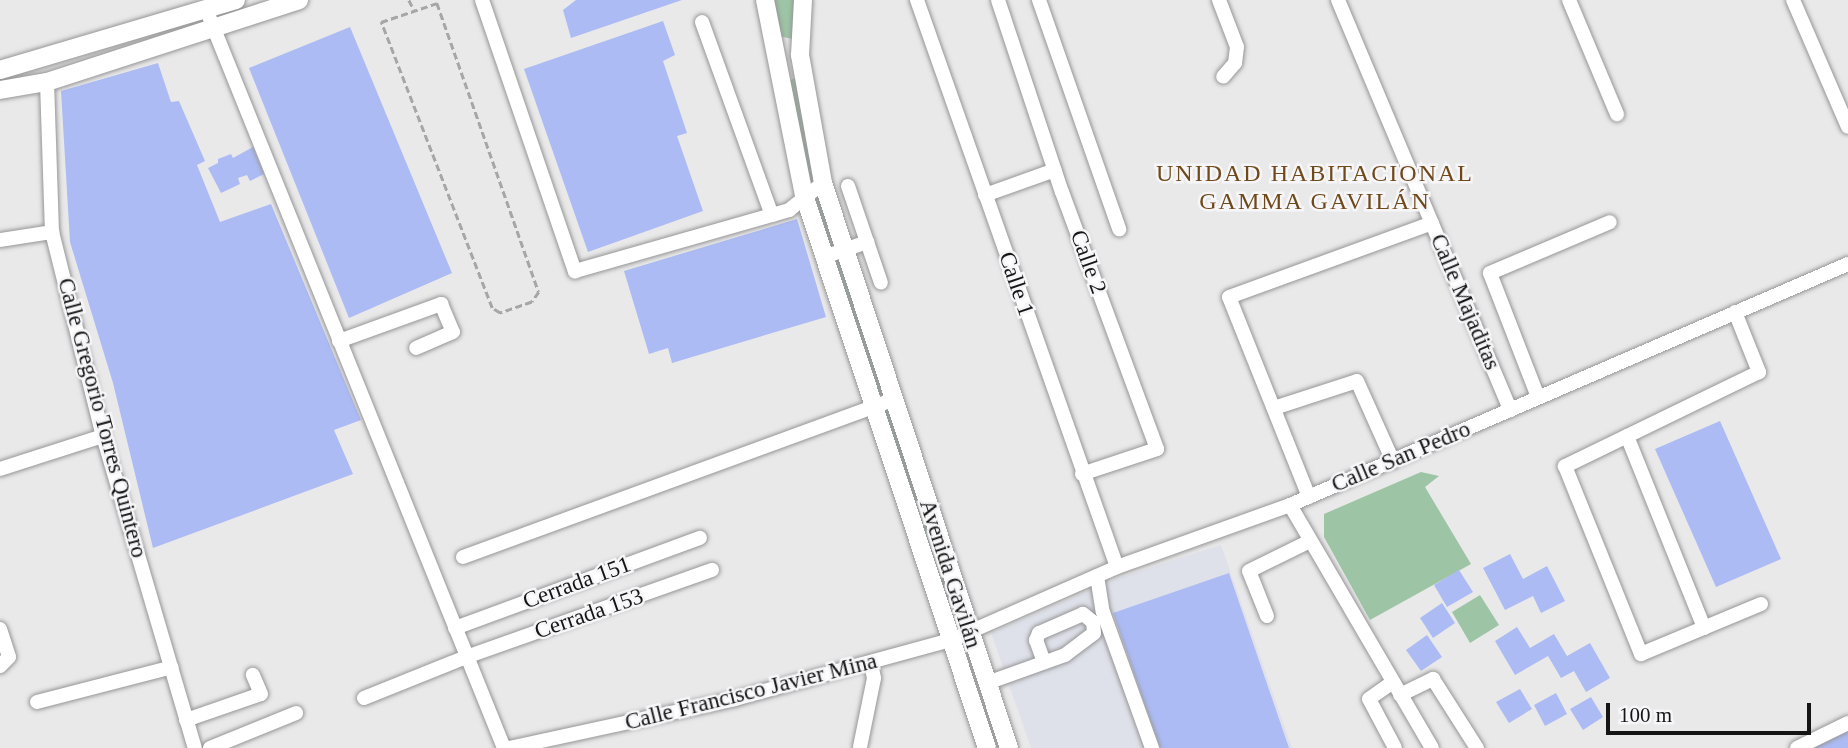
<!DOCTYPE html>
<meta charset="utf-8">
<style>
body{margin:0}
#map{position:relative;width:1848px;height:748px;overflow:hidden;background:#e9e9ea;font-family:Georgia,serif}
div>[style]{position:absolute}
.built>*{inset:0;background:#dfe1ea}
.green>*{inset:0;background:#9dc5a5}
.building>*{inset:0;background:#acbbf3}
.path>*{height:2.5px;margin-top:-1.25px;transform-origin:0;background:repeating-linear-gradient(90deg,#a6a6a7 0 7px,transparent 0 10.5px)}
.roads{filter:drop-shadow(0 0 2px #969697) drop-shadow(0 0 2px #969697)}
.minor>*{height:14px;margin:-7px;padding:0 7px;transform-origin:7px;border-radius:7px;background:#fff}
.major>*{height:18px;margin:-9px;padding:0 9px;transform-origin:9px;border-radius:9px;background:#fff}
span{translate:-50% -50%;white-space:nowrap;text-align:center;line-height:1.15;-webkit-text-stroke:5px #f6f6f8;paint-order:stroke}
.street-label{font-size:23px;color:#151516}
.neighbourhood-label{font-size:24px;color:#70491b;letter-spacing:2px}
.scale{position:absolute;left:1606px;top:703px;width:205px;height:32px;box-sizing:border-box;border:4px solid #151516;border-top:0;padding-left:9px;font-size:21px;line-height:24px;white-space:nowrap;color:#151516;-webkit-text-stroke:5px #f6f6f8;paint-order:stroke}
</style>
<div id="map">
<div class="built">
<div style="clip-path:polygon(1221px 545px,1292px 748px,1031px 748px,991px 633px,1118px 578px)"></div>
</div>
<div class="green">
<div style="clip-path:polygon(766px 0,796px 0,793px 39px,778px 36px)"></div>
<div style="clip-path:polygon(796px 77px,960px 626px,954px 629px,814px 195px,790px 89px,789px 81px)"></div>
<div style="clip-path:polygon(1421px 472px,1439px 476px,1425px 487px,1471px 564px,1370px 620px,1324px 537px,1324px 514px)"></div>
<div style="clip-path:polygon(1480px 595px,1499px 625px,1470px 643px,1452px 612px)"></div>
</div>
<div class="building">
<div style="clip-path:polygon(576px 0,682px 0,571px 38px,563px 10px)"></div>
<div style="clip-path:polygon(663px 21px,675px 55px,663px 61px,687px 133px,677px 136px,703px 211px,588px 252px,524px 69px)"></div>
<div style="clip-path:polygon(350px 27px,452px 273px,349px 318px,249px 68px)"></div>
<div style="clip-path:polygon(158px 63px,171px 102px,179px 101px,205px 161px,197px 165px,220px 222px,271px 204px,361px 420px,334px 430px,353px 474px,153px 548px,113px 383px,70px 242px,61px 91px)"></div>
<div style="clip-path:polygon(253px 147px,264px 174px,250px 181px,247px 175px,238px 178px,240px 184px,221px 193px,208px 168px,218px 163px,218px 159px,231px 154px,233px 158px)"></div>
<div style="clip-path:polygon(797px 219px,826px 317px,672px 363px,668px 348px,649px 354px,624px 271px)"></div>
<div style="clip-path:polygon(1720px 421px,1781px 559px,1716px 587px,1655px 449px)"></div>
<div style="clip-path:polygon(1510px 554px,1523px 579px,1547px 566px,1565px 601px,1541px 613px,1533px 596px,1505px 610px,1483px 568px)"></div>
<div style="clip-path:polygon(1459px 570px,1473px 592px,1447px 607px,1434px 585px)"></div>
<div style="clip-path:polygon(1229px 573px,1289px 748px,1160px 748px,1113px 613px)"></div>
<div style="clip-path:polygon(1442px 603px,1455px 623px,1433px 638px,1420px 618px)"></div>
<div style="clip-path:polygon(1517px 627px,1530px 648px,1554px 634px,1567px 656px,1590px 643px,1610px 678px,1586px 692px,1574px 671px,1561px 678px,1548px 656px,1515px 675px,1495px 641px)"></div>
<div style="clip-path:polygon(1427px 635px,1442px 657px,1421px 671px,1406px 650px)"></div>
<div style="clip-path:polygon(1520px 689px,1532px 709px,1509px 723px,1496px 702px)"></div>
<div style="clip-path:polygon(1556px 693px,1567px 714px,1545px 726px,1534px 705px)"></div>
<div style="clip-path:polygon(1591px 697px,1603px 717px,1583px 730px,1570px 709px)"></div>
<div style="clip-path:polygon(1848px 731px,1848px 748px,1814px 748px)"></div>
</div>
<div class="path">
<div style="left:409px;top:0;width:11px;rotate:63deg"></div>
<div style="left:437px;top:3px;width:306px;rotate:70.6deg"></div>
<div style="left:539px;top:292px;width:12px;rotate:125deg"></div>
<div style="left:532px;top:302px;width:34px;rotate:161deg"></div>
<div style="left:500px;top:313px;width:9px;rotate:-148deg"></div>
<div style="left:492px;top:308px;width:307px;rotate:-111.2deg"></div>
<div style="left:381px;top:22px;width:59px;rotate:-18.7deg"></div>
</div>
<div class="roads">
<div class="minor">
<div style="left:482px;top:0;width:287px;rotate:71.1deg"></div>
<div style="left:575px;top:271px;width:205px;rotate:-15.9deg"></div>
<div style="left:917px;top:0;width:601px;rotate:70.57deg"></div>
<div style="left:998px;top:0;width:202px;rotate:71.6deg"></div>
<div style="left:1062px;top:192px;width:274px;rotate:69.7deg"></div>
<div style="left:1157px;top:449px;width:79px;rotate:161.6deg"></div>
<div style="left:1039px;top:0;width:243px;rotate:70.7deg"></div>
<div style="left:1219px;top:0;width:50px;rotate:69deg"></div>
<div style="left:1237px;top:47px;width:16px;rotate:97deg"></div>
<div style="left:1235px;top:63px;width:18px;rotate:131deg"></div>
<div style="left:1338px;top:0;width:445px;rotate:67.2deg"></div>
<div style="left:1569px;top:0;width:124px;rotate:67.2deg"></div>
<div style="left:1793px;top:0;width:138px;rotate:66.6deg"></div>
<div style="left:206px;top:9px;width:797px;rotate:68.04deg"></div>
<div style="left:702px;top:22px;width:205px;rotate:70.1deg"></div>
<div style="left:772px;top:215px;width:18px;rotate:-16deg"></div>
<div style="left:789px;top:210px;width:43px;rotate:-38.5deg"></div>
<div style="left:47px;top:82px;width:150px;rotate:88.1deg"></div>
<div style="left:52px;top:232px;width:210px;rotate:76deg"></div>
<div style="left:103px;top:436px;width:325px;rotate:73.6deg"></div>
<div style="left:848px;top:186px;width:102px;rotate:71.2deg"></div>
<div style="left:985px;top:195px;width:74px;rotate:-19.7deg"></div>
<div style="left:0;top:240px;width:53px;rotate:-8.7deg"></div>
<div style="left:824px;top:257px;width:46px;rotate:-19.2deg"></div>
<div style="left:1735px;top:312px;width:65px;rotate:68.2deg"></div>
<div style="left:1759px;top:372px;width:216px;rotate:154.1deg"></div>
<div style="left:1565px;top:466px;width:203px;rotate:68deg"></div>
<div style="left:1641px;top:654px;width:130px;rotate:-22.6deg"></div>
<div style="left:339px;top:341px;width:109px;rotate:-19.9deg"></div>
<div style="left:441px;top:304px;width:30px;rotate:67deg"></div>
<div style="left:453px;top:332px;width:40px;rotate:156.6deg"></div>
<div style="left:1538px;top:397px;width:133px;rotate:-111.2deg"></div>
<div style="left:1490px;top:273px;width:130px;rotate:-23deg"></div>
<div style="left:1274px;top:408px;width:87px;rotate:-18deg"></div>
<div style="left:1357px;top:381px;width:88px;rotate:65.8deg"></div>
<div style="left:1627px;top:436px;width:207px;rotate:68.1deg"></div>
<div style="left:0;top:469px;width:108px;rotate:-17.8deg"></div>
<div style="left:1309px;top:497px;width:215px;rotate:-111.8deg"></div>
<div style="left:1229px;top:297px;width:216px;rotate:-20deg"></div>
<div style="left:1290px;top:505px;width:281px;rotate:59.7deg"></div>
<div style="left:463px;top:557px;width:458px;rotate:-20.1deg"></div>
<div style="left:1097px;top:576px;width:36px;rotate:81deg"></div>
<div style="left:1103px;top:612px;width:145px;rotate:70.2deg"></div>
<div style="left:1267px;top:616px;width:48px;rotate:-111.8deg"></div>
<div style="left:1249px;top:571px;width:68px;rotate:-26.2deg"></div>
<div style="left:455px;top:628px;width:261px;rotate:-20.2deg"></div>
<div style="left:0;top:629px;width:29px;rotate:72deg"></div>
<div style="left:9px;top:657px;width:13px;rotate:135deg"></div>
<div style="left:1393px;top:682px;width:29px;rotate:145deg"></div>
<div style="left:1369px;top:699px;width:55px;rotate:62deg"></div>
<div style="left:987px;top:683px;width:83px;rotate:-19.7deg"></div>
<div style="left:1065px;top:655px;width:36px;rotate:-37deg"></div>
<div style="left:1094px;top:633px;width:11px;rotate:-95deg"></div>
<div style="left:1093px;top:622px;width:13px;rotate:-141deg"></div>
<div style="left:1083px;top:614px;width:48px;rotate:156.6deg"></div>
<div style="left:1039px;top:633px;width:8px;rotate:113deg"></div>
<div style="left:1036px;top:640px;width:23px;rotate:70deg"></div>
<div style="left:1400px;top:695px;width:37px;rotate:-26deg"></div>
<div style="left:1433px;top:679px;width:82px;rotate:57.5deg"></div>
<div style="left:364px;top:698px;width:110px;rotate:-21.9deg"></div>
<div style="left:466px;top:657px;width:261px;rotate:-19.5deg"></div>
<div style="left:37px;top:702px;width:139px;rotate:-14.5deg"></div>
<div style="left:186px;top:720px;width:79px;rotate:-19.1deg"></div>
<div style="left:261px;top:694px;width:21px;rotate:-113deg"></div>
<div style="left:860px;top:747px;width:70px;rotate:-78.5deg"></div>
<div style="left:874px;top:678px;width:14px;rotate:-102deg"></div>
<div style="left:210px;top:748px;width:93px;rotate:-22.1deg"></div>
<div style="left:509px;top:748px;width:231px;rotate:-12.2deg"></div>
<div style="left:735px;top:699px;width:224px;rotate:-15.3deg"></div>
<div style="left:951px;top:640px;width:181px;rotate:-23.7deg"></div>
<div style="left:1117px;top:567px;width:184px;rotate:-19.7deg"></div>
<div style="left:1290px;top:505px;width:608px;rotate:-23.36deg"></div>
<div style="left:1797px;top:748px;width:57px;rotate:-26.1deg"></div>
</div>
<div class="major">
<div style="left:765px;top:0;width:199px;rotate:78.7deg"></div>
<div style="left:804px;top:195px;width:582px;rotate:71.69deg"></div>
<div style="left:803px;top:0;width:55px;rotate:93.1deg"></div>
<div style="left:800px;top:55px;width:130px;rotate:79.8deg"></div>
<div style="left:823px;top:183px;width:595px;rotate:71.78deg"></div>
<div style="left:0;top:70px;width:246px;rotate:-16.5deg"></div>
<div style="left:0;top:90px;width:48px;rotate:-9.7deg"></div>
<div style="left:47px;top:82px;width:265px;rotate:-18deg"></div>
</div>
</div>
<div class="street-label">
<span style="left:1088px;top:262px;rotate:70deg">Calle 2</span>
<span style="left:1016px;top:284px;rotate:71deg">Calle 1</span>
<span style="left:1465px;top:302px;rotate:67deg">Calle Majaditas</span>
<span style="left:102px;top:418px;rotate:75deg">Calle Gregorio Torres Quintero</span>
<span style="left:1401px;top:457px;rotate:-23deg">Calle San Pedro</span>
<span style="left:950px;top:574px;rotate:72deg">Avenida Gavilán</span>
<span style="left:577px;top:583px;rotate:-20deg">Cerrada 151</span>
<span style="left:589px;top:614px;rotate:-19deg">Cerrada 153</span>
<span style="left:751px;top:692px;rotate:-14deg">Calle Francisco Javier Mina</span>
</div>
<div class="neighbourhood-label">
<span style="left:1315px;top:188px">UNIDAD HABITACIONAL<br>GAMMA GAVILÁN</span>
</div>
<div class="scale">100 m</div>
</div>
